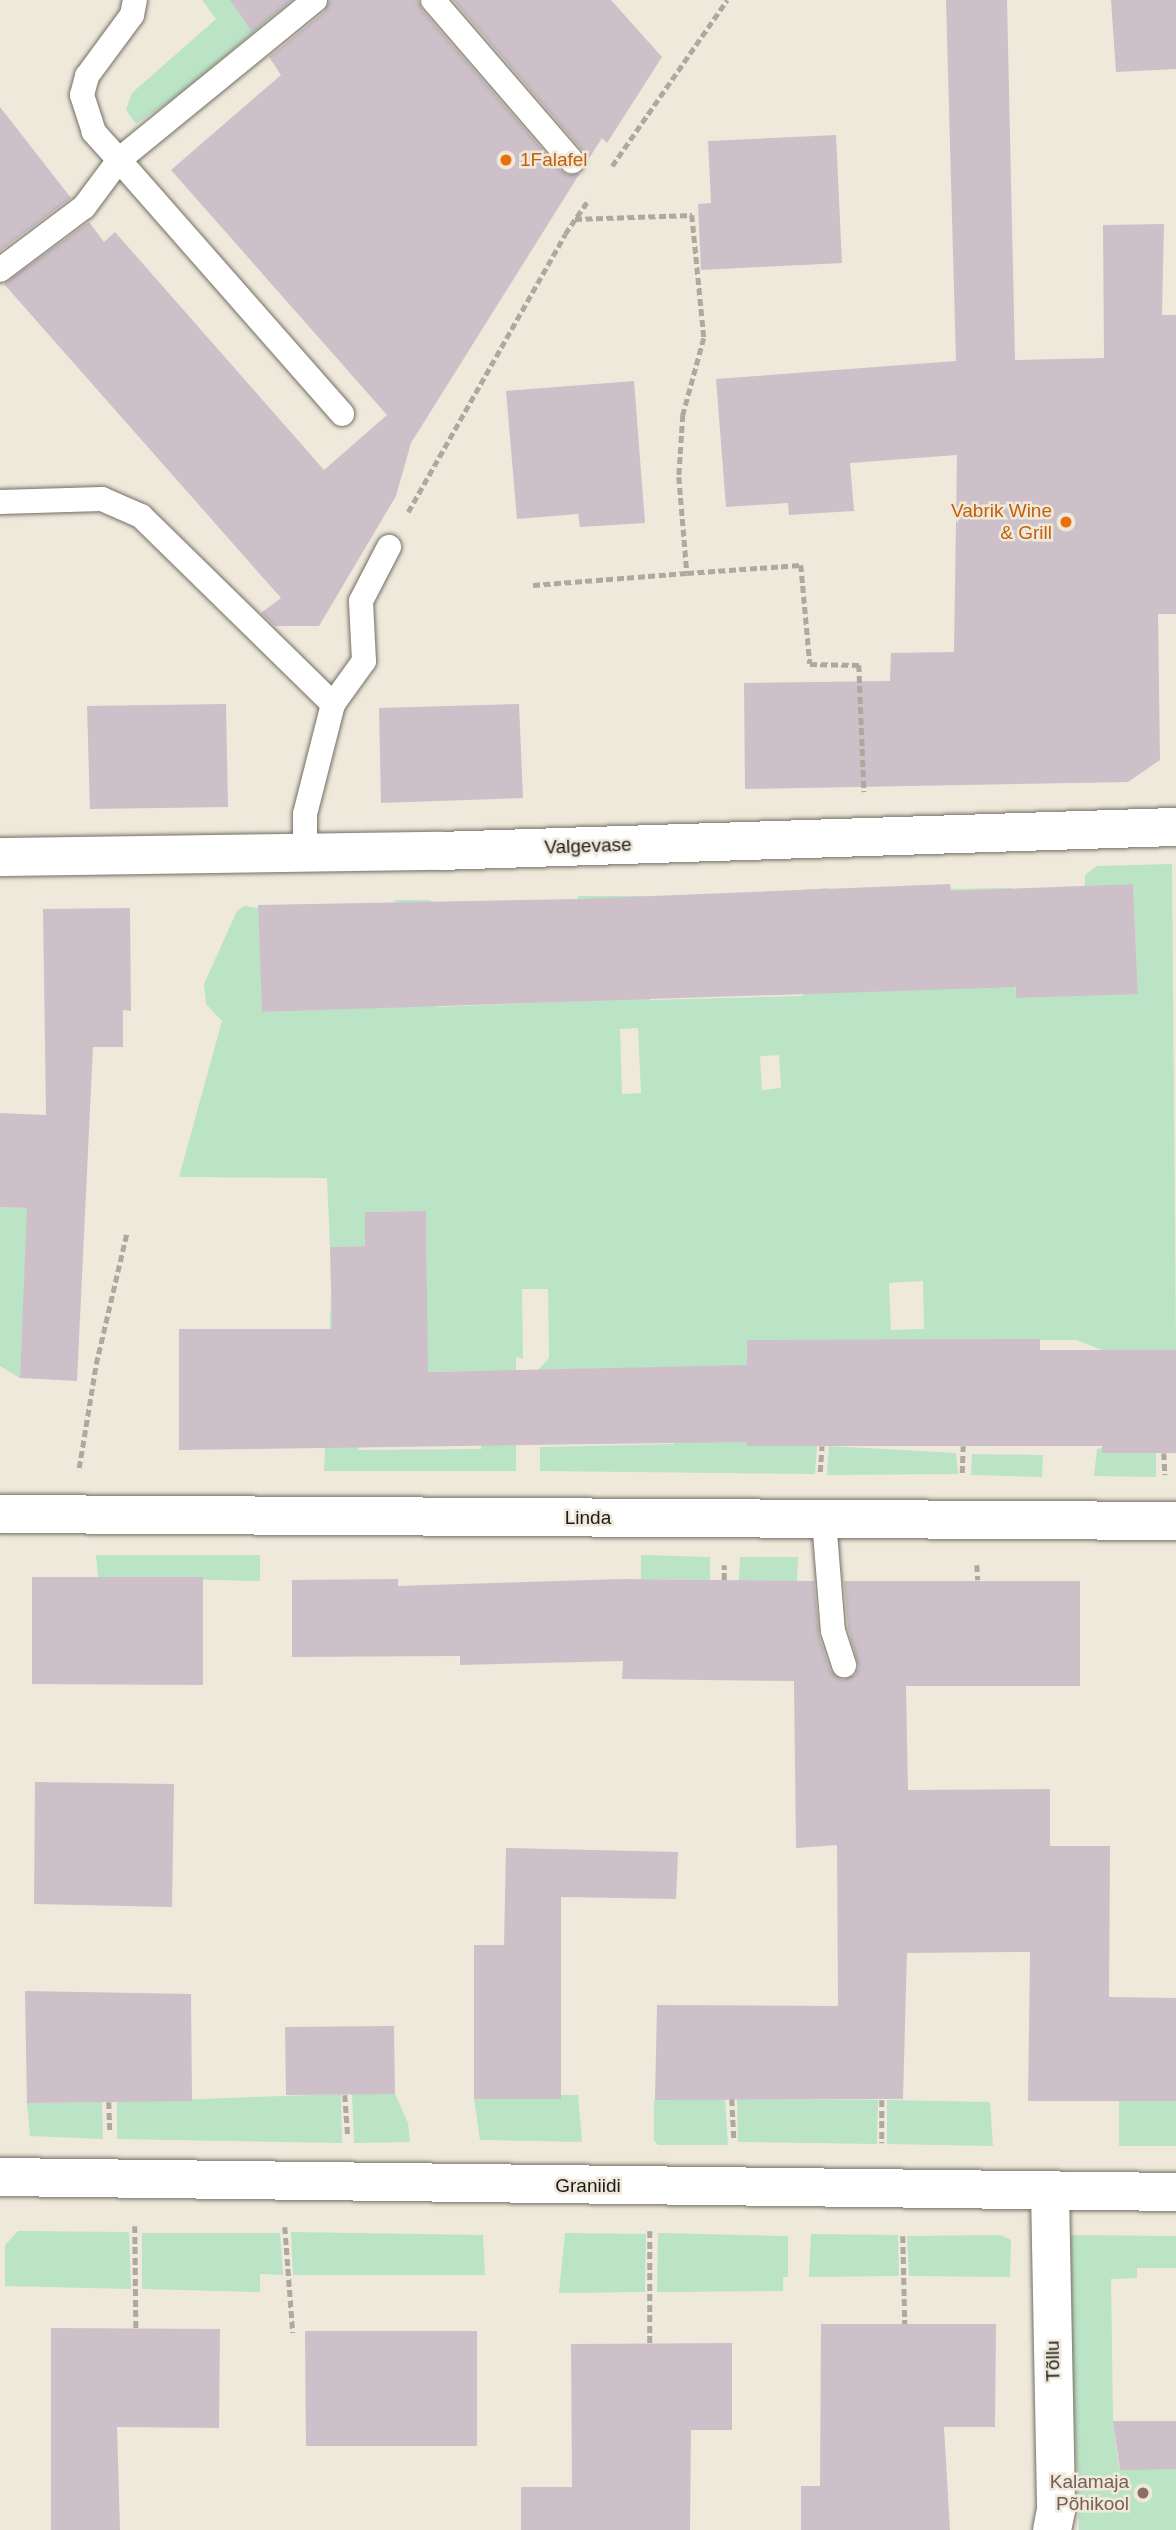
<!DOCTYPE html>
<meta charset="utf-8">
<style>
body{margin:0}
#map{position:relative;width:1176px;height:2530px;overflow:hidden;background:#efe9dc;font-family:Helvetica,sans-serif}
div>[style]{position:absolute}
.green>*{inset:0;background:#bbe3c5}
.building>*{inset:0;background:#cdc0c8}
.path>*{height:4.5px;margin-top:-2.25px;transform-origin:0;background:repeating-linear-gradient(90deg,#aea99e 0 7px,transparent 0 10.5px)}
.roads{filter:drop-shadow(0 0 2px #746f64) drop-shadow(0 0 2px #746f64)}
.lane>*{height:24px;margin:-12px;padding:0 12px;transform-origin:12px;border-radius:12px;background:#fff}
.street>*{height:38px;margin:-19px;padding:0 19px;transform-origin:19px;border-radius:19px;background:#fff}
.dots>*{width:19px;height:19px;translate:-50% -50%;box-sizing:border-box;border:4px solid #efe9dc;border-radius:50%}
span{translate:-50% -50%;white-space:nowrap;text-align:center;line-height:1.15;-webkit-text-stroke:5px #efe9dc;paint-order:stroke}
.food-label{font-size:19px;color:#c56008}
.left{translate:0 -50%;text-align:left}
.right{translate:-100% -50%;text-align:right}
.street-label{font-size:19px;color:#1d1b16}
.education-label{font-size:19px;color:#785e54}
</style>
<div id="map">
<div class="green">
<div style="clip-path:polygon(202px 0,293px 0,175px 97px,136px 124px,126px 110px,132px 93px,216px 19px)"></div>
<div style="clip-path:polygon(evenodd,1172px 864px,1176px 1350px,1102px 1350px,1076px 1340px,747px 1340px,747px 1446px,817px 1446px,815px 1474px,540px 1471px,540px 1447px,674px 1444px,672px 1367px,538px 1370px,549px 1358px,548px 1289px,522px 1289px,523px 1359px,516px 1357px,516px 1471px,324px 1471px,331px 1297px,427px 1295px,426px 1211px,365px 1212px,365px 1246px,330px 1247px,327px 1178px,179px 1177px,222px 1021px,206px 1004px,204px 984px,237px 911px,244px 906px,258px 908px,263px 1012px,399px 1007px,395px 900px,431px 900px,436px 1007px,582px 1001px,578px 896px,645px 896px,650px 1000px,803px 996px,801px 890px,828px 888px,833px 993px,950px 889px,1012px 888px,1016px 998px,1138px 993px,1133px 884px,1085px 886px,1085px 875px,1097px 866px,1172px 864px,638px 1028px,641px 1093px,622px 1094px,620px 1029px,638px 1028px,1172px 864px,779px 1055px,781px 1088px,762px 1090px,760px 1056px,779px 1055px,1172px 864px,923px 1281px,924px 1329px,891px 1330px,889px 1283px,923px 1281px,1172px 864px,480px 1371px,481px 1449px,358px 1450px,357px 1373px,480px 1371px)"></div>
<div style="clip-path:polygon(0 1207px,28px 1208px,20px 1378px,0 1366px)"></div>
<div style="clip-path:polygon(829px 1446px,956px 1453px,958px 1474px,827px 1475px)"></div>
<div style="clip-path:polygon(1102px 1448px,1103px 1453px,1156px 1453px,1156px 1477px,1094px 1476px,1097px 1449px)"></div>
<div style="clip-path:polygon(972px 1454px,1043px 1455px,1042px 1477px,971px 1475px)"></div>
<div style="clip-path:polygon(96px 1555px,260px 1555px,260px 1581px,98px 1577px)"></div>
<div style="clip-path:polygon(641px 1555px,710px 1557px,710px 1580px,641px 1579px)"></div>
<div style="clip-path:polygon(740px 1557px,798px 1557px,797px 1581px,739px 1581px)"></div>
<div style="clip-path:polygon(341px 2094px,342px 2143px,117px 2139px,117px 2102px)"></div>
<div style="clip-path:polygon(352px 2094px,395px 2094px,408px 2123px,410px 2142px,354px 2143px)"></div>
<div style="clip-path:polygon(561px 2095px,578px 2095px,582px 2142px,480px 2140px,474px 2099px,561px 2099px)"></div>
<div style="clip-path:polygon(725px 2099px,728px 2145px,658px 2145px,654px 2140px,654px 2100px)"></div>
<div style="clip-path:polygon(737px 2099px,878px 2100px,877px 2144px,738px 2142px)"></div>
<div style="clip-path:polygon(887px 2100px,990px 2102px,993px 2146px,887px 2144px)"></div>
<div style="clip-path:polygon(1119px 2100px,1176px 2101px,1176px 2146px,1119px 2146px)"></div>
<div style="clip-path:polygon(102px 2102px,103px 2139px,30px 2136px,27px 2103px)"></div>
<div style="clip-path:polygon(18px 2231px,129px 2232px,131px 2289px,5px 2286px,5px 2245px)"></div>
<div style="clip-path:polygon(291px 2232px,483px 2235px,485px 2275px,293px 2275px)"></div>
<div style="clip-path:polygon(142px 2233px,280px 2233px,283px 2275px,260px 2274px,260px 2292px,142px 2289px)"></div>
<div style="clip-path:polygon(565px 2233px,646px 2234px,645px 2292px,559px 2293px)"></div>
<div style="clip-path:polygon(658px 2233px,788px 2236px,788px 2277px,783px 2277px,783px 2291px,657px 2292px)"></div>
<div style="clip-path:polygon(811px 2234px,898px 2235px,899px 2276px,809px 2277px)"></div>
<div style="clip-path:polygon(1000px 2235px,1011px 2240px,1010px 2277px,909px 2276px,907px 2236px)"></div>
<div style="clip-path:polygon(1067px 2235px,1176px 2236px,1176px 2268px,1137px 2268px,1137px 2278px,1111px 2279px,1113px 2421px,1119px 2469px,1176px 2469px,1176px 2530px,1079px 2530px)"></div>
</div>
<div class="building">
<div style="clip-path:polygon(230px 0,291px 0,252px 32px)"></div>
<div style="clip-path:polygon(330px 0,418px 0,422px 10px,561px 171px,568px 175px,580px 173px,411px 443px,396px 496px,319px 626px,275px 626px,261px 613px,281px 598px,4px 284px,89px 222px,104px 242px,115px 232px,324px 470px,387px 415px,171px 170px,281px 75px,269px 57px,324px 12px)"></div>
<div style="clip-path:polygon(453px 0,611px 0,662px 57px,607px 143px,602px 138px,586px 163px,583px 151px)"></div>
<div style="clip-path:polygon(946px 0,1007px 0,1015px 360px,1104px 358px,1103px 225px,1164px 224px,1162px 315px,1176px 315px,1176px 614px,1158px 614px,1160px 760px,1128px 782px,745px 789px,744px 683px,890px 681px,891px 653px,954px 652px,957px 455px,850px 463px,854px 511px,789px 515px,788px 503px,726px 507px,716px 379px,956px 361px)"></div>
<div style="clip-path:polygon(1111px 0,1176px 0,1176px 69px,1116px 72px)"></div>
<div style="clip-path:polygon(0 107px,71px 198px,0 251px)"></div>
<div style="clip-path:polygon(836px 135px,842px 263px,701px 270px,698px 204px,711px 203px,708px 141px)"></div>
<div style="clip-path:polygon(634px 381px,645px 523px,580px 527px,578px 514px,517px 519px,506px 391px)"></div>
<div style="clip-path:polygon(226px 704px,228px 807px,90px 809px,87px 706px)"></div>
<div style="clip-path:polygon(519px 704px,523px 798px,381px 803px,379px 708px)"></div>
<div style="clip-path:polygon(950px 884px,951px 891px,1133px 884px,1138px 994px,1016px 998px,1016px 987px,262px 1012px,258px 905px,578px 899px)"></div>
<div style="clip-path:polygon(130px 908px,131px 1011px,123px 1010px,123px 1047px,93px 1047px,77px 1381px,20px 1378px,27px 1208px,0 1207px,0 1113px,46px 1115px,43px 909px)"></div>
<div style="clip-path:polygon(426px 1211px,428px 1372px,747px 1365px,747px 1340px,1040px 1339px,1040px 1350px,1176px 1350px,1176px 1453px,1102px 1453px,1102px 1446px,747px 1446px,747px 1442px,179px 1450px,179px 1329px,332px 1329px,330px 1247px,365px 1246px,365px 1212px)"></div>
<div style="clip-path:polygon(32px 1577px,203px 1577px,203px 1685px,32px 1684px)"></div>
<div style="clip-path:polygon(398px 1579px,398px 1586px,624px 1579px,814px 1581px,819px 1636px,830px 1670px,842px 1680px,855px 1675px,859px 1667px,848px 1628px,844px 1581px,1080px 1581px,1080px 1686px,906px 1686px,908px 1790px,1050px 1789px,1050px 1846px,1110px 1846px,1109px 1997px,1176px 1998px,1176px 2101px,1028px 2101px,1030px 1952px,907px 1953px,903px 2099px,655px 2100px,657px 2005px,838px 2006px,837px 1845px,796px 1848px,794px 1681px,622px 1679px,623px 1661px,460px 1665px,460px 1656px,292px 1657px,292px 1580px)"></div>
<div style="clip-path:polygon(35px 1782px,174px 1784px,172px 1907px,34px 1904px)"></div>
<div style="clip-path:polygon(506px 1848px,678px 1852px,676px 1899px,561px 1897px,561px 2099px,474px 2099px,474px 1945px,504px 1945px)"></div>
<div style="clip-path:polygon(25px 1991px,191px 1994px,192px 2101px,27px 2103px)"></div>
<div style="clip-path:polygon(394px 2026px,395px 2094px,286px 2095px,285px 2027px)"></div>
<div style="clip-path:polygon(821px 2324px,996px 2324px,995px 2427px,944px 2427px,950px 2530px,801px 2530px,801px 2486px,820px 2486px)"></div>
<div style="clip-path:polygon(51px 2328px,220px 2329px,219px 2428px,117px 2427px,120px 2530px,51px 2530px)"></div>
<div style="clip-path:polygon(305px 2331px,477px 2331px,477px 2446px,306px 2446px)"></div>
<div style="clip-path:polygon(732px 2343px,732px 2430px,691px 2430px,690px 2530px,521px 2530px,521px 2487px,572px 2487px,571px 2344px)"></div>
<div style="clip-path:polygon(1113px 2421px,1176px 2421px,1176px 2469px,1120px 2470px)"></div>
</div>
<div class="path">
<div style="left:612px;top:166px;width:202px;rotate:-55.3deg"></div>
<div style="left:575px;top:219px;width:117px;rotate:-2deg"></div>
<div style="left:692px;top:215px;width:124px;rotate:84.4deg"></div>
<div style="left:704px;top:338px;width:80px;rotate:105.3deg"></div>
<div style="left:683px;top:415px;width:62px;rotate:93.7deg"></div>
<div style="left:679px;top:477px;width:96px;rotate:85.2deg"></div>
<div style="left:687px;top:573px;width:114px;rotate:-4deg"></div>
<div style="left:801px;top:565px;width:99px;rotate:84.8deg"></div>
<div style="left:810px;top:664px;width:49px;rotate:1.2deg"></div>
<div style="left:859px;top:665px;width:127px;rotate:87.7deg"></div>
<div style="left:408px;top:512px;width:319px;rotate:-60.5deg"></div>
<div style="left:565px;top:234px;width:42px;rotate:-55.6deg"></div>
<div style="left:533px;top:585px;width:154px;rotate:-4.5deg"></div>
<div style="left:1164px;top:1453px;width:22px;rotate:87deg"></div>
<div style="left:79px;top:1468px;width:105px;rotate:-80.7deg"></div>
<div style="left:96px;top:1364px;width:136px;rotate:-76.8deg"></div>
<div style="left:820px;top:1472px;width:26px;rotate:-86deg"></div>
<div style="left:962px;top:1473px;width:27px;rotate:-88deg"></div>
<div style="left:977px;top:1565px;width:15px;rotate:86deg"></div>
<div style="left:724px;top:1580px;width:15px;rotate:-90deg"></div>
<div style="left:345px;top:2095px;width:39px;rotate:86deg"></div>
<div style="left:732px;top:2099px;width:40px;rotate:87.1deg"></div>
<div style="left:882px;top:2100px;width:43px;rotate:90deg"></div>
<div style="left:109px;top:2102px;width:29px;rotate:88deg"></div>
<div style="left:135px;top:2226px;width:103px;rotate:89.4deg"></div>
<div style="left:285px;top:2227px;width:106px;rotate:85.7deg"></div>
<div style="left:650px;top:2231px;width:113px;rotate:90deg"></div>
<div style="left:903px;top:2236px;width:88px;rotate:88.7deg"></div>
</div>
<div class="roads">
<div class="lane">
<div style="left:315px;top:0;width:253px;rotate:140.8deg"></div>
<div style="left:119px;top:160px;width:338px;rotate:48.7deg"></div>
<div style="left:433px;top:0;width:213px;rotate:49.2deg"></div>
<div style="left:0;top:270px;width:105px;rotate:-36.9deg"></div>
<div style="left:84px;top:207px;width:59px;rotate:-53.3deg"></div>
<div style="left:119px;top:160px;width:38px;rotate:-132deg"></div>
<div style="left:94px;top:132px;width:39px;rotate:-108deg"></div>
<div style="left:82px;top:95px;width:20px;rotate:-75deg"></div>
<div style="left:87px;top:76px;width:76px;rotate:-53.6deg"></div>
<div style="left:132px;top:15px;width:15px;rotate:-79deg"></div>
<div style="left:0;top:502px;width:102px;rotate:-1.7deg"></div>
<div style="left:102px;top:499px;width:43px;rotate:23.6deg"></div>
<div style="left:141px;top:516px;width:269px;rotate:44.4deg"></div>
<div style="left:305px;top:853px;width:39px;rotate:-90deg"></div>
<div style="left:305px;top:814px;width:114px;rotate:-75.7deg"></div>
<div style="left:333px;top:704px;width:53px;rotate:-54.2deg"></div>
<div style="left:364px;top:661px;width:60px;rotate:-92.9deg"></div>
<div style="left:361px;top:601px;width:61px;rotate:-62.6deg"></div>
<div style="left:824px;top:1520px;width:111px;rotate:85.4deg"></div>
<div style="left:833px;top:1631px;width:36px;rotate:72deg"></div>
</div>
<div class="street">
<div style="left:0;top:857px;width:439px;rotate:-0.8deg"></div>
<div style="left:439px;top:851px;width:737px;rotate:-1.87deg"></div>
<div style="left:0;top:1514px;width:1176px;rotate:0.34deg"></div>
<div style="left:0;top:2177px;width:1176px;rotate:0.73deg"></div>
<div style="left:1050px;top:2191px;width:319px;rotate:88.9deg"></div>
<div style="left:1056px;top:2510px;width:20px;rotate:101deg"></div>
</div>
</div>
<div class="dots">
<div style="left:506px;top:160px;background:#e8710a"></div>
<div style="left:1066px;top:522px;background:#e8710a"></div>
<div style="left:1143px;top:2493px;background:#8d6e63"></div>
</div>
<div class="food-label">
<span class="left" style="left:520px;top:160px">1Falafel</span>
<span class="right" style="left:1052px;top:522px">Vabrik Wine<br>&amp; Grill</span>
</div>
<div class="street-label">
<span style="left:588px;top:846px;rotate:-2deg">Valgevase</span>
<span style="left:588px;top:1518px">Linda</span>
<span style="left:588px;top:2186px">Graniidi</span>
<span style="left:1053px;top:2361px;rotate:-91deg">Tõllu</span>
</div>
<div class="education-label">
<span class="right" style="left:1129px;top:2493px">Kalamaja<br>Põhikool</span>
</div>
</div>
